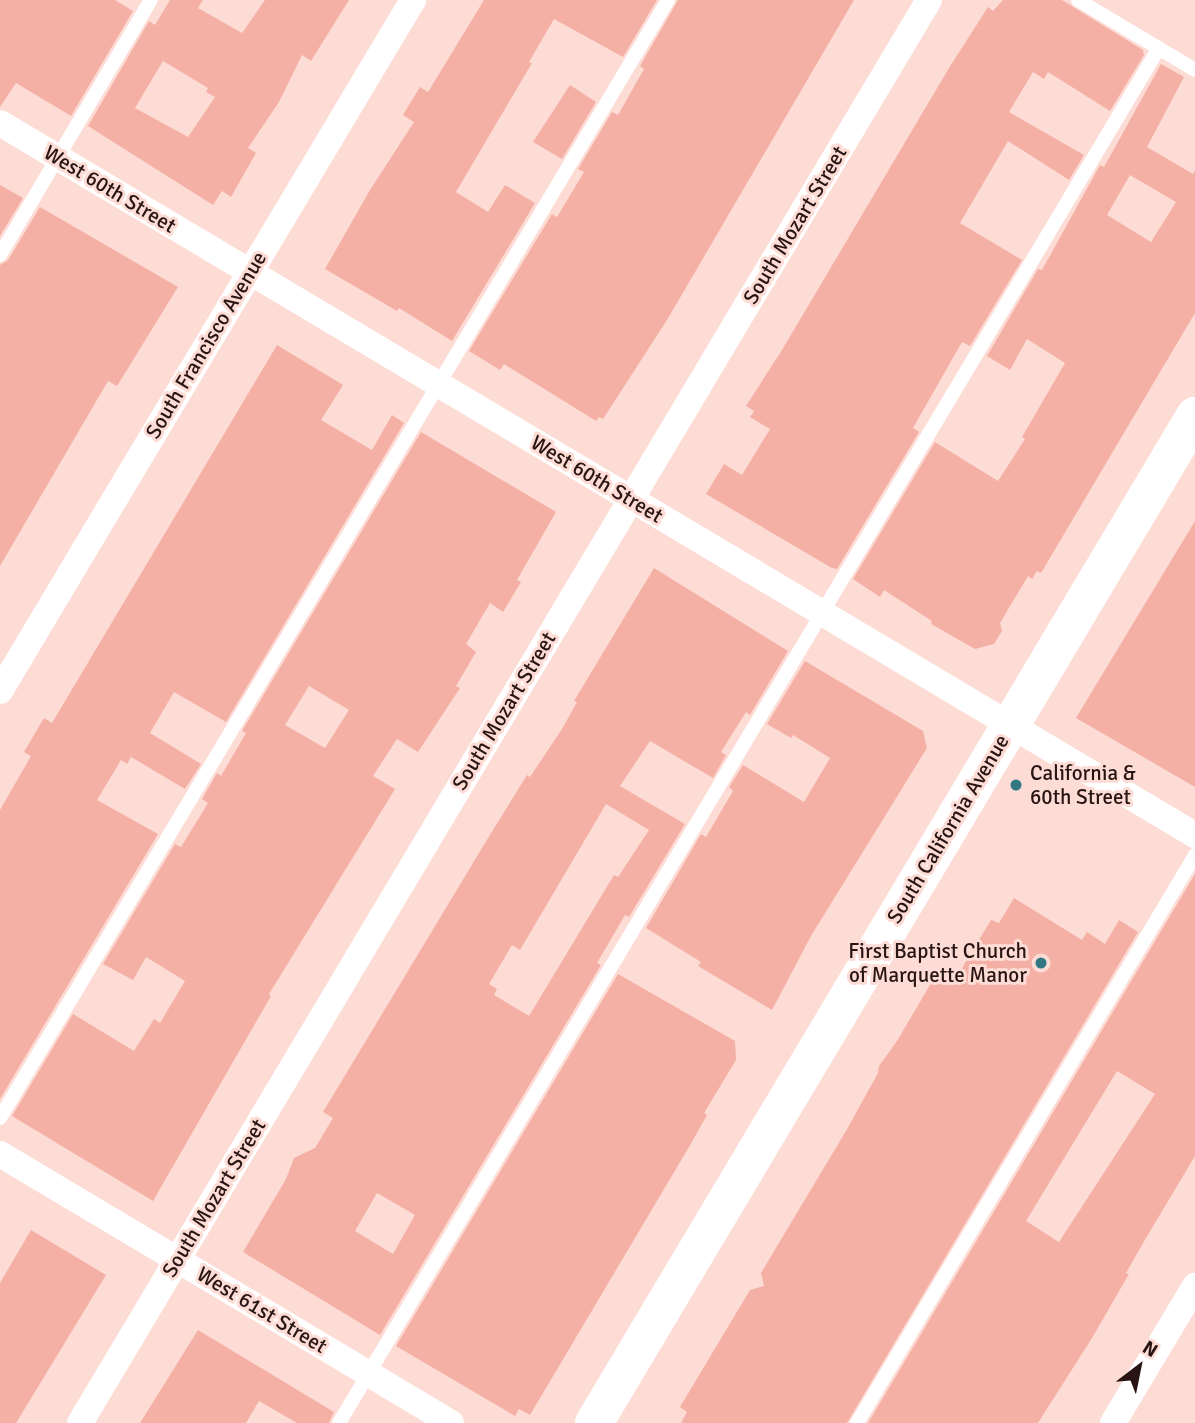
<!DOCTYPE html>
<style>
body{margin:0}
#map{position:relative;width:1195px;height:1423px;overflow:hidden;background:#fddcd6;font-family:Signika,sans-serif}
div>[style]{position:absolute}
.building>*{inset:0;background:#f4b0a5}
.lane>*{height:14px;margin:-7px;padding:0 7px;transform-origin:7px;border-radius:7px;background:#fff}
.street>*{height:26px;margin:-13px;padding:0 13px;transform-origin:13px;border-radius:13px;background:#fff}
.secondary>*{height:38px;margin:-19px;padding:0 19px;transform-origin:19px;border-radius:19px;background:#fff}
.dots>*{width:19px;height:19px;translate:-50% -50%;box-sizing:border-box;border:4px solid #fddcd6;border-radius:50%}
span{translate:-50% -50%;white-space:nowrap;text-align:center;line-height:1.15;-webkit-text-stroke:6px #fddcd6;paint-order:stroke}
.street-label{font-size:21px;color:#281513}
.poi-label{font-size:21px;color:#281513}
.left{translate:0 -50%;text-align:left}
.right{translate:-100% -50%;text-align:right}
.north{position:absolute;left:1104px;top:1332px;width:70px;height:70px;-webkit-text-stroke:5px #fddcd6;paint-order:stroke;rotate:32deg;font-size:19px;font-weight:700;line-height:28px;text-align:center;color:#281513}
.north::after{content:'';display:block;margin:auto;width:24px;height:32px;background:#281513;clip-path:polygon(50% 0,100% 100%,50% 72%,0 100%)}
</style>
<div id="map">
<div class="building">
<div style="clip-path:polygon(0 0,115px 0,133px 11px,71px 116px,16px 83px,0 107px)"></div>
<div style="clip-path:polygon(evenodd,170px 0,203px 0,198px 8px,242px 33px,265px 0,349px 0,311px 61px,302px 55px,279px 102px,248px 148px,256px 153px,231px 197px,222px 191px,213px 205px,88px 126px,149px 21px,155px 25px,170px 0,163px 61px,208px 88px,206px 92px,215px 97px,188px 137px,135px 108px,163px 61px)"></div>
<div style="clip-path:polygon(484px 0,657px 0,623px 57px,554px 19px,529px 62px,532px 63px,456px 192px,488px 212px,505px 185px,535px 203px,452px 341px,399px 308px,397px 311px,325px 269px,370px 190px,414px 122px,403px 115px,420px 87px,428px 92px)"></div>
<div style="clip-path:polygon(678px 0,854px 0,667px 320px,603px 419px,599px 417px,596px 421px,504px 364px,500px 370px,469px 351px,552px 214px,557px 217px,584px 172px,578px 169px,612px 112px,618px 115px,644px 69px,640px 66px)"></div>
<div style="clip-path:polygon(1003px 0,1062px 0,1143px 50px,1144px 55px,1110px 111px,1048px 72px,1044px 79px,1033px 72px,1009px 112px,1084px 155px,1069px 180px,1008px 141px,960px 223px,1022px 260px,970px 346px,962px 342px,913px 428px,919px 432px,837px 569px,832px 568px,706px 494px,724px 464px,742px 475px,770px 429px,750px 417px,754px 411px,746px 406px,782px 350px,949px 68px,988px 7px,993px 11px)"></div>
<div style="clip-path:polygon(evenodd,1161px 64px,1184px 77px,1147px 147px,1193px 174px,1195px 170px,1195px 313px,1041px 573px,1037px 571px,1032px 579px,1028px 576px,1000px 623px,1002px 631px,994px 644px,975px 649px,931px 624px,932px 621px,884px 590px,880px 597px,853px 579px,935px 442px,998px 481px,1025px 439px,1022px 437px,1065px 363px,1027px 339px,1010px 370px,987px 356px,1038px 269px,1042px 270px,1100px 165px,1104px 167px,1161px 64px,1130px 175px,1176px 202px,1151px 242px,1107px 215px,1130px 175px)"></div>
<div style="clip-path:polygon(570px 85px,596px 102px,562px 159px,533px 142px)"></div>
<div style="clip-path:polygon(0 185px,23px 198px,0 236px)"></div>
<div style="clip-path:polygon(40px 207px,178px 287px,117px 386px,108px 381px,0 566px,0 265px,8px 260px)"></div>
<div style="clip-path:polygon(277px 345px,343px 385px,321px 420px,372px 450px,392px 415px,404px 423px,226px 722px,174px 692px,150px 733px,201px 764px,185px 789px,131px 757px,127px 764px,121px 760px,97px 800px,158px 834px,0 1099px,0 810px,31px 756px,24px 752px,44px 718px,52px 723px)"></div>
<div style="clip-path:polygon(evenodd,421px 432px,556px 512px,517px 580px,521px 582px,503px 612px,490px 603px,466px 644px,476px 652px,456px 686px,460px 688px,418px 752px,397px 739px,373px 776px,395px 789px,269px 994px,271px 996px,153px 1201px,12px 1116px,73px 1014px,134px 1051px,154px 1019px,160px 1023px,185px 981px,146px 957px,133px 980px,103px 964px,175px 844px,181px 847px,208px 803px,202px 799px,217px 773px,221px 776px,246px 733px,242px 731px,421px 432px,309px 686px,349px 710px,325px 748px,285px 725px,309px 686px)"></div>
<div style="clip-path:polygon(1195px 521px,1195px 787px,1076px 718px)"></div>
<div style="clip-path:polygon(evenodd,654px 568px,788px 651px,750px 715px,746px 712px,721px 752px,726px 755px,713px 778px,650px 741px,620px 786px,685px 824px,629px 917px,625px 915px,597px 963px,601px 965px,380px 1335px,243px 1252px,286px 1179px,294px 1158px,315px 1148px,333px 1118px,323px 1112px,485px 843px,527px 775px,530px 777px,562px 729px,577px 702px,574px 701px,654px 568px,606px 804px,649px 830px,618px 877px,614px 875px,529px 1016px,494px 995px,497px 989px,489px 984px,512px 945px,520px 950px,606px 804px,654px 568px,377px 1193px,415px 1215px,393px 1254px,355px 1231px,377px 1193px)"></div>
<div style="clip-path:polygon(805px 661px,923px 731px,927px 748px,811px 936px,772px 1010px,698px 966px,701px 962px,646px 928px,701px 834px,706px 837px,733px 791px,729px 787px,743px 765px,804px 802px,830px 758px,793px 735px,791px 738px,767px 724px)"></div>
<div style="clip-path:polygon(evenodd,1195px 874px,1195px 1156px,1146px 1238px,1126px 1273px,1129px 1274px,1092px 1338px,1038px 1423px,868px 1423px,1195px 874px,1117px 1071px,1155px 1094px,1059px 1242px,1026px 1221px,1117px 1071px)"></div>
<div style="clip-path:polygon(1014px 898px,1082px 940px,1087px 932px,1105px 944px,1119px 920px,1138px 932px,847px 1423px,681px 1423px,687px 1412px,680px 1407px,750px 1290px,764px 1286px,761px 1273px,846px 1131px,878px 1073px,879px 1066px,897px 1041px,937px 973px,953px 983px,991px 920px,999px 923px)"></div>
<div style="clip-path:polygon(618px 974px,735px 1041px,736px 1060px,704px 1113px,707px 1115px,689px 1147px,530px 1415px,519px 1409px,515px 1416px,396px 1346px)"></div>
<div style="clip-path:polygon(31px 1230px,106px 1275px,16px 1423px,0 1423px,0 1283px)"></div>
<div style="clip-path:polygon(198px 1330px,334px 1412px,329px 1423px,297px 1423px,259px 1401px,246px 1423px,140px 1423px)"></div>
</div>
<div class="lane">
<div style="left:1078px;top:0;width:136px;rotate:30.9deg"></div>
<div style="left:0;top:255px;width:296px;rotate:-59.4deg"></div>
<div style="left:0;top:1118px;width:1302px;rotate:-59.14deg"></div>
<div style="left:339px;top:1423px;width:1601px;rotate:-59.19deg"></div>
<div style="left:857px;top:1423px;width:661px;rotate:-59.24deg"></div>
</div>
<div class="street">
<div style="left:0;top:123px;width:1391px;rotate:30.79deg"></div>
<div style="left:0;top:691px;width:805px;rotate:-59.13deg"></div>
<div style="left:0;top:1154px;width:525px;rotate:30.81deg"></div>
<div style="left:80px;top:1423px;width:1657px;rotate:-59.18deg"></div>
<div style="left:1113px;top:1423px;width:160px;rotate:-59.1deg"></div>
</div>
<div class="secondary">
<div style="left:594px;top:1423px;width:1173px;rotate:-59.17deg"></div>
</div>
<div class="dots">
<div style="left:1016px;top:785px;background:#317883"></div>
<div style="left:1041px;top:963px;background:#317883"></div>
</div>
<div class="street-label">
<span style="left:110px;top:189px;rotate:31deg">West 60th Street</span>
<span style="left:795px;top:225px;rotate:-59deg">South Mozart Street</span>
<span style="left:206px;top:345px;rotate:-59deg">South Francisco Avenue</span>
<span style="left:597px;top:479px;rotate:31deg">West 60th Street</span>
<span style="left:504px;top:711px;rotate:-59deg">South Mozart Street</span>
<span style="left:948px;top:829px;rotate:-59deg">South California Avenue</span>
<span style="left:214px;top:1198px;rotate:-59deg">South Mozart Street</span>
<span style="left:262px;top:1310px;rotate:31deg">West 61st Street</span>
</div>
<div class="poi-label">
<span class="left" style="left:1030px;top:785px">California &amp;<br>60th Street</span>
<span class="right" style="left:1027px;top:963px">First Baptist Church<br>of Marquette Manor</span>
</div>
<div class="north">N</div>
</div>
